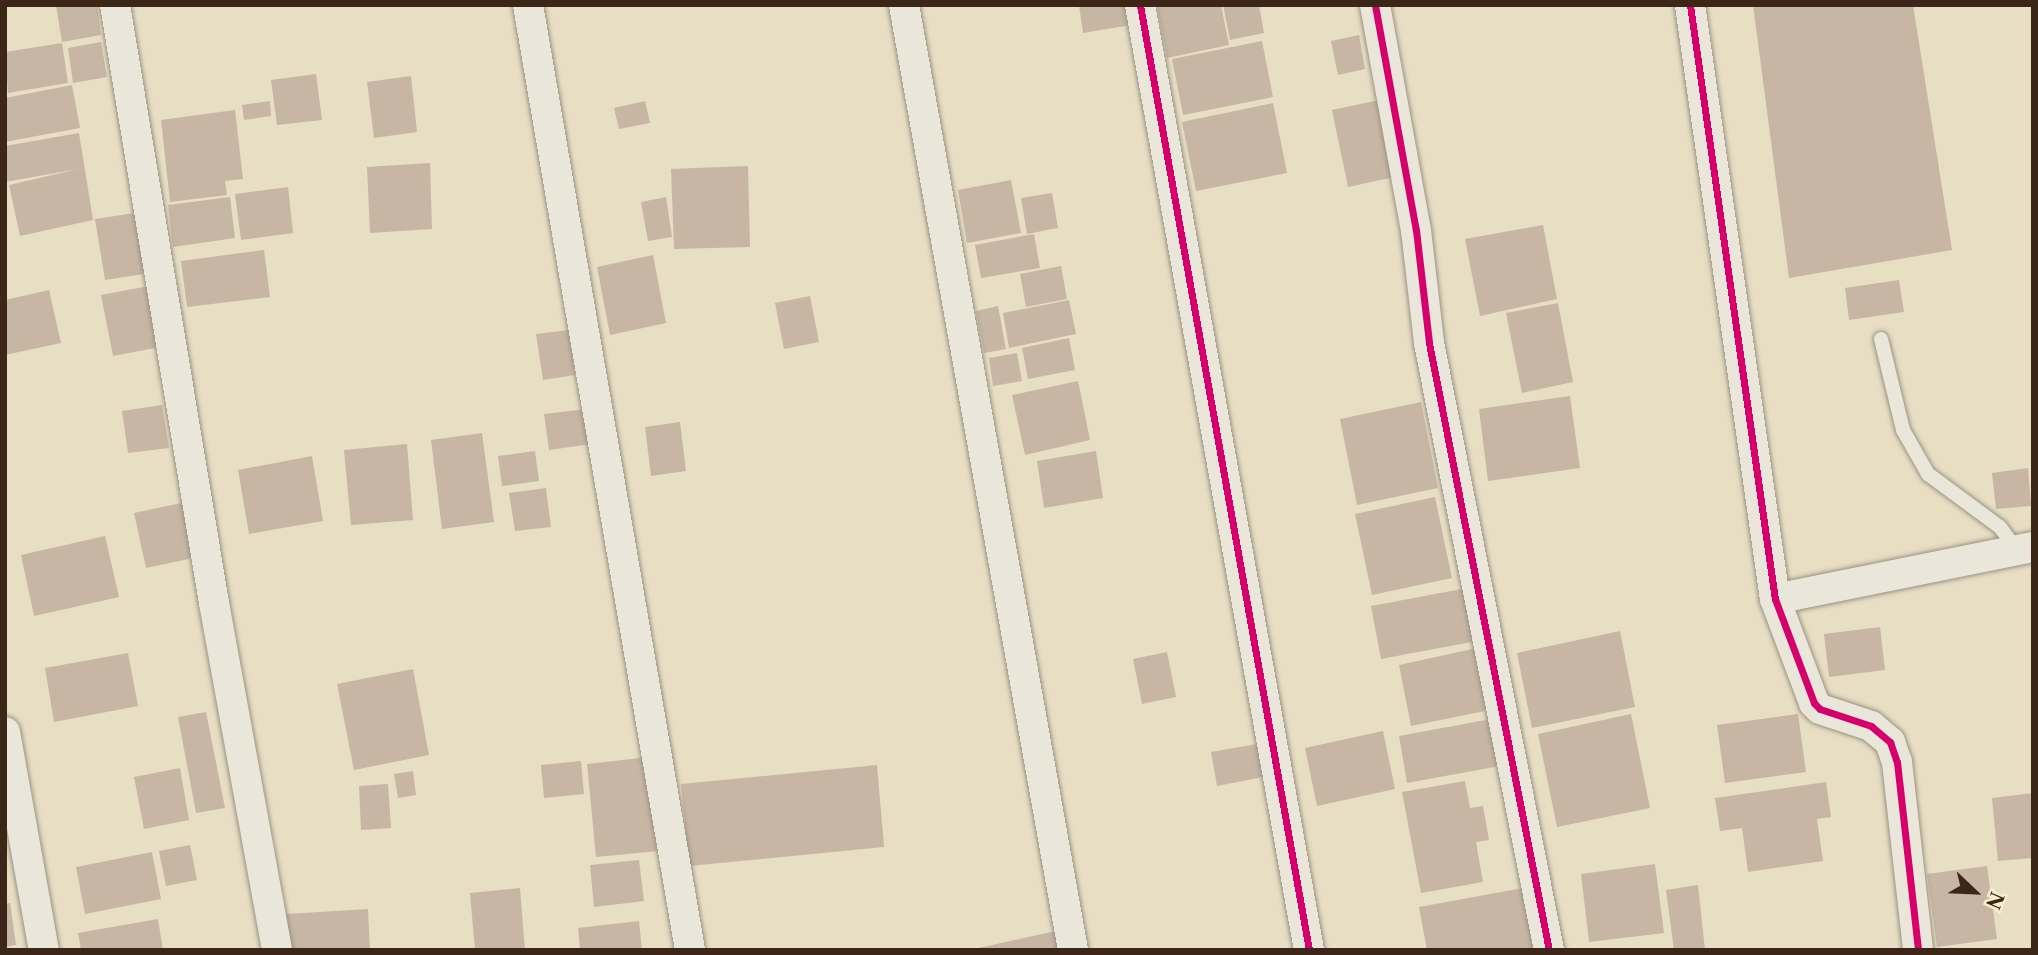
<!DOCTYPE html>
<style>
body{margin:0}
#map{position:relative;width:2038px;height:955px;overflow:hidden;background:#e7dec4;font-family:"Libre Caslon Text",serif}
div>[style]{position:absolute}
.building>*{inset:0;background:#c8b6a5}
.roads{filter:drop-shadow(0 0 2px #9b9383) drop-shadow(0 0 2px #9b9383)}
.lane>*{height:14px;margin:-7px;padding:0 7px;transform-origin:7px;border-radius:7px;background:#eae6d9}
.street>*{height:30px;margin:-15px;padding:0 15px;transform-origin:15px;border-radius:15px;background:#eae6d9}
.cycleway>*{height:7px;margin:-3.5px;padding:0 3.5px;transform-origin:3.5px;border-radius:3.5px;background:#d6006c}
span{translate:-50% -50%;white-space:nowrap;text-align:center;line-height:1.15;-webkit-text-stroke:7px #f8eed0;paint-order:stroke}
.frame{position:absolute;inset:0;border:7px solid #3c2617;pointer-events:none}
.north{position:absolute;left:1940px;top:857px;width:70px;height:70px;-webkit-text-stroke:5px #f8eed0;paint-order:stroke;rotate:113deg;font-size:19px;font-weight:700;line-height:28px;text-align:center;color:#3c2617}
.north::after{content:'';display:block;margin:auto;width:24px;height:32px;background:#3c2617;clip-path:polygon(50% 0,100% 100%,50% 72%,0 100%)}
</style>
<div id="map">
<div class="building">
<div style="clip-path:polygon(56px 5px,97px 5px,101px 35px,62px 42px)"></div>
<div style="clip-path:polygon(1079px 5px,1128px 5px,1131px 25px,1083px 33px)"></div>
<div style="clip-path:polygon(1157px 5px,1221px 5px,1229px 45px,1167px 58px)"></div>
<div style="clip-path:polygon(1223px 5px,1259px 5px,1264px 33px,1230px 40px)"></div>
<div style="clip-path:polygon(1753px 5px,1913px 5px,1952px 250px,1789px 278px)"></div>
<div style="clip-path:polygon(1359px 35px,1365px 69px,1338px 75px,1331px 41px)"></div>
<div style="clip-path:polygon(1262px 41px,1273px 97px,1183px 115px,1172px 59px)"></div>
<div style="clip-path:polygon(101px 42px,107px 77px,73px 83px,68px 48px)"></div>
<div style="clip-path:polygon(62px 43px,68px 83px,8px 93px,5px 52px)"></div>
<div style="clip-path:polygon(316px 74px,322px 120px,277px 125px,271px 80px)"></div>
<div style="clip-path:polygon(411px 76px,417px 132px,374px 138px,367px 82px)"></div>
<div style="clip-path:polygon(72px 85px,80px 128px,5px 142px,5px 98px)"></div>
<div style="clip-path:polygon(1384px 99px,1399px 176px,1348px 187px,1332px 110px)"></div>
<div style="clip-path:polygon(270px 101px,271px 116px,244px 120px,242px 105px)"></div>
<div style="clip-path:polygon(645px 101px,650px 123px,619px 129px,614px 108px)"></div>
<div style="clip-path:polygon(1273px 103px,1287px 173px,1196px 191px,1182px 122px)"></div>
<div style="clip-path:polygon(235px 110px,243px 179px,225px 181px,227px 195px,170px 202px,161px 120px)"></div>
<div style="clip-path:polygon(79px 133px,93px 220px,20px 236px,9px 185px,78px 169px,5px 182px,5px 146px)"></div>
<div style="clip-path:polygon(430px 163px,432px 229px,370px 233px,367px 167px)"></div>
<div style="clip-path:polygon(748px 166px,750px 247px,674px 249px,671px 169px)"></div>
<div style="clip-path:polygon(1011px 180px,1021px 233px,967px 243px,958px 190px)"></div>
<div style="clip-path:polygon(288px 187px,293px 233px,241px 240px,235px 194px)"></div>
<div style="clip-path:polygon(1052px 193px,1058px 228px,1027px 234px,1021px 198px)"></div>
<div style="clip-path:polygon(230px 197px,235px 238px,173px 247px,168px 205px)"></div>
<div style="clip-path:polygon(666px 197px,672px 237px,648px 241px,641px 202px)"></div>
<div style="clip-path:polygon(135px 213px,144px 274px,105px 280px,95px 219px)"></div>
<div style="clip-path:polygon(1543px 225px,1557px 299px,1480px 316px,1465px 239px)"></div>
<div style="clip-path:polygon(1034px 234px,1040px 268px,981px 278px,975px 245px)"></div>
<div style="clip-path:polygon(264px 250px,270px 297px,187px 307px,181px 261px)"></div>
<div style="clip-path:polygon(653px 255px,666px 323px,610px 335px,597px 267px)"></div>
<div style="clip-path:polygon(1061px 266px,1067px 299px,1026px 307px,1020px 274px)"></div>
<div style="clip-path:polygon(1899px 280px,1904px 312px,1849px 320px,1845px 288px)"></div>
<div style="clip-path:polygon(149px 286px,160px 347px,113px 356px,101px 295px)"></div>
<div style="clip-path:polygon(49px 290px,61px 343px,5px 355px,5px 300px)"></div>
<div style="clip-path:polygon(810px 296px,819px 342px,784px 349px,775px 303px)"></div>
<div style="clip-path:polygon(1069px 300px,1076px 334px,1009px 348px,1003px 313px)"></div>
<div style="clip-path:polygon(1558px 303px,1573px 382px,1522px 393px,1506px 313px)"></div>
<div style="clip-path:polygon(998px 306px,1006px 349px,984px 353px,976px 311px)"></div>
<div style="clip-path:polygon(569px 330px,575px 375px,543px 380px,536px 334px)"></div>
<div style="clip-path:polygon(1069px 338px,1075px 370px,1028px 379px,1022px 348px)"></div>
<div style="clip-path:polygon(1017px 353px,1022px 381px,993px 386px,989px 358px)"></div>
<div style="clip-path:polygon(1078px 381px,1090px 440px,1025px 455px,1012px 395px)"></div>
<div style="clip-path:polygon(1570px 396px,1580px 468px,1488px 481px,1479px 409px)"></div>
<div style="clip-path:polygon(1421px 402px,1438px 488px,1357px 505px,1340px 419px)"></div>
<div style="clip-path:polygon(162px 405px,169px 448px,128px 453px,122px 411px)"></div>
<div style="clip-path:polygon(587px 409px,592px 444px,549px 450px,544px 414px)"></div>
<div style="clip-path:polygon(680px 422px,686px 471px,651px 476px,645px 427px)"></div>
<div style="clip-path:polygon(482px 433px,494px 522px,442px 529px,431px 440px)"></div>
<div style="clip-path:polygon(407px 444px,413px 520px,351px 525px,344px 450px)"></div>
<div style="clip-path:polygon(535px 451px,539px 481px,502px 486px,498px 456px)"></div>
<div style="clip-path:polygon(1096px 451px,1103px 498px,1044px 508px,1037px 461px)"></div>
<div style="clip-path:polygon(312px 456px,323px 521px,249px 534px,238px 470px)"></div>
<div style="clip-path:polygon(2028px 468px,2031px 506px,1996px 509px,1992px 473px)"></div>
<div style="clip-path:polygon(546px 488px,551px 527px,515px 531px,509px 493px)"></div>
<div style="clip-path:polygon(1435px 497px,1452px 578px,1372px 595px,1355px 514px)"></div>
<div style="clip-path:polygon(186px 502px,198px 557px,146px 568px,134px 513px)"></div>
<div style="clip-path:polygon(105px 536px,119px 597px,34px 616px,21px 555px)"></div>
<div style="clip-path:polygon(1467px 588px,1477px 641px,1381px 659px,1371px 606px)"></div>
<div style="clip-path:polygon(1880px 627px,1885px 670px,1829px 677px,1824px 634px)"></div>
<div style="clip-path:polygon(1620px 631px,1635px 707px,1532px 728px,1517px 653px)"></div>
<div style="clip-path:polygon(1477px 648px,1490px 710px,1411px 726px,1399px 665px)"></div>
<div style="clip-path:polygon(1167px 652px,1176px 697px,1142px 704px,1133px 659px)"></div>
<div style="clip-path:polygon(128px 653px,138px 706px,54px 722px,45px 668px)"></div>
<div style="clip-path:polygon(413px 669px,429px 755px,354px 770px,337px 684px)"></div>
<div style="clip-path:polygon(206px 712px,225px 808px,196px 813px,178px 717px)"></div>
<div style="clip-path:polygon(1631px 714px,1650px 808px,1557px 827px,1538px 734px)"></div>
<div style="clip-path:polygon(1798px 714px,1806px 772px,1725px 783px,1717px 725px)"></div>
<div style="clip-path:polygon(1491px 719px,1500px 766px,1407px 783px,1399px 736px)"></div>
<div style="clip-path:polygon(1383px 731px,1395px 789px,1317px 806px,1305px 748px)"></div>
<div style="clip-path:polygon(1257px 744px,1263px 777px,1217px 786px,1211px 752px)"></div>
<div style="clip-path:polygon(649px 757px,658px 851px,596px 857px,587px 764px)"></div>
<div style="clip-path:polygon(581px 761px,584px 794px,544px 798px,541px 765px)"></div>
<div style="clip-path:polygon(877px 765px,884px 847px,689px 866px,681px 784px)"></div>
<div style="clip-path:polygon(180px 768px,189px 820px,144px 829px,134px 777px)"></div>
<div style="clip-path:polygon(413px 771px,416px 795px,398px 798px,394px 774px)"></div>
<div style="clip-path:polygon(1465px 781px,1470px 808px,1483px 806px,1489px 840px,1476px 842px,1483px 882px,1421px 893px,1402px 792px)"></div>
<div style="clip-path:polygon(1826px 782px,1831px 817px,1817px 819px,1823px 861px,1748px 872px,1742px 828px,1720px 831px,1715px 798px)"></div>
<div style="clip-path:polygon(388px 784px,391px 828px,361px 830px,359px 786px)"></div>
<div style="clip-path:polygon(2033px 793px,2033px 858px,1998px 861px,1992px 798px)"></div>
<div style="clip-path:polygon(190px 845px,197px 880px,166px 886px,159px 851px)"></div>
<div style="clip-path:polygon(152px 852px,161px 899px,85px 914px,76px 867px)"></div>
<div style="clip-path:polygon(639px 860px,644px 901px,594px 907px,590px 865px)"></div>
<div style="clip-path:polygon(1655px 864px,1664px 933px,1589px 942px,1581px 874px)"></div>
<div style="clip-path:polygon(1987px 866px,1997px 939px,1937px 947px,1927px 874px)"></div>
<div style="clip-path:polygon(1698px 885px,1705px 950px,1674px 950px,1666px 890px)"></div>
<div style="clip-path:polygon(520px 888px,525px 950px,475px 950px,470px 893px)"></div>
<div style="clip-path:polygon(1523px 888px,1533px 948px,1427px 950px,1419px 907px)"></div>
<div style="clip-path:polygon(10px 903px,16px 945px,5px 947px,5px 904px)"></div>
<div style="clip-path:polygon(368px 909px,370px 950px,288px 950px,286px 914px)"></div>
<div style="clip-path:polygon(158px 919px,163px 950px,81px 950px,78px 933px)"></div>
<div style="clip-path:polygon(639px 921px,642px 950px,580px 950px,578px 928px)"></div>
<div style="clip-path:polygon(1056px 931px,1060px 950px,974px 950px,974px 949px)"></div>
</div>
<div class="roads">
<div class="lane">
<div style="left:1881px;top:339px;width:94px;rotate:76.4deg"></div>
<div style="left:1903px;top:430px;width:51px;rotate:60.4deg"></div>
<div style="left:1928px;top:474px;width:89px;rotate:36.4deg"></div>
<div style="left:2000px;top:527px;width:27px;rotate:54deg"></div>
</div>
<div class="street">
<div style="left:115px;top:5px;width:606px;rotate:80.6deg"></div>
<div style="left:214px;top:603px;width:353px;rotate:79.7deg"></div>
<div style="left:528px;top:5px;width:959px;rotate:80.27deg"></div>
<div style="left:904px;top:5px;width:960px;rotate:79.86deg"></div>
<div style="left:1140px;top:5px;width:960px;rotate:79.86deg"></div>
<div style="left:1375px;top:5px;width:229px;rotate:79.7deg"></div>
<div style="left:1416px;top:230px;width:114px;rotate:83.4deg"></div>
<div style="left:1429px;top:343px;width:619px;rotate:78.82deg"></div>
<div style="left:1690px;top:5px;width:600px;rotate:81.86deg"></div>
<div style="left:1775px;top:599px;width:111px;rotate:69.4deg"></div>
<div style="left:1814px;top:703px;width:8px;rotate:45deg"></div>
<div style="left:1820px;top:709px;width:54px;rotate:18.4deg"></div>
<div style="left:1871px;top:726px;width:25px;rotate:40deg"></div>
<div style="left:1890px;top:742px;width:21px;rotate:71deg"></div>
<div style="left:1897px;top:762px;width:189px;rotate:83.6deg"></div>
<div style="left:1775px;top:599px;width:263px;rotate:-11.4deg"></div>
<div style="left:5px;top:732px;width:221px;rotate:79.9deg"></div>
</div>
</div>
<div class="cycleway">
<div style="left:1140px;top:5px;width:960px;rotate:79.86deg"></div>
<div style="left:1375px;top:5px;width:229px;rotate:79.7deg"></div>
<div style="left:1416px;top:230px;width:114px;rotate:83.4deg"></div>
<div style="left:1429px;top:343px;width:619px;rotate:78.82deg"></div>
<div style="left:1690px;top:5px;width:600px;rotate:81.86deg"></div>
<div style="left:1775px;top:599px;width:111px;rotate:69.4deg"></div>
<div style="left:1814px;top:703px;width:8px;rotate:45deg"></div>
<div style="left:1820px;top:709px;width:54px;rotate:18.4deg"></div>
<div style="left:1871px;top:726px;width:25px;rotate:40deg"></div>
<div style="left:1890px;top:742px;width:21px;rotate:71deg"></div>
<div style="left:1897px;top:762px;width:189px;rotate:83.6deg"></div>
</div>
<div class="frame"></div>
<div class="north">N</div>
</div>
